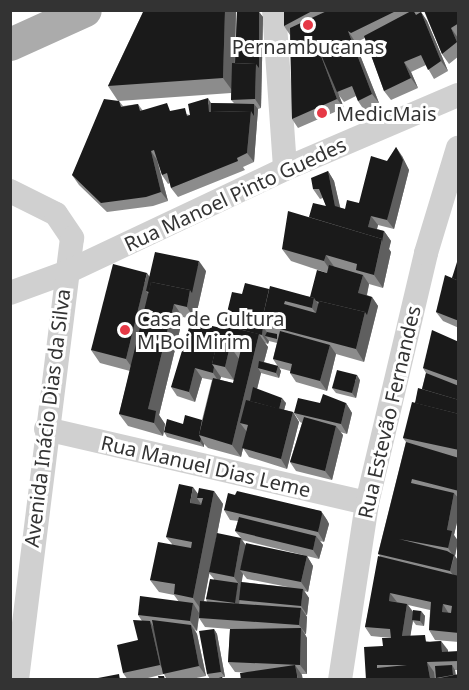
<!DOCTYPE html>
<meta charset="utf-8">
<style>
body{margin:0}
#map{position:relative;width:469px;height:690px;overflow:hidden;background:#fff;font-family:"Noto Sans",sans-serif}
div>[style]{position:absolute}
.street>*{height:24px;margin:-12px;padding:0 12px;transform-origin:12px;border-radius:12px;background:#d0d0d0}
.primary>*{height:33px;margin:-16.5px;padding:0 16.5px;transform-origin:16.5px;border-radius:16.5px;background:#ababab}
.wall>*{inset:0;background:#8c8c8c}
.shaded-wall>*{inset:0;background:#5f5f5f}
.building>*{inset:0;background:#1a1a1a}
.dots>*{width:16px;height:16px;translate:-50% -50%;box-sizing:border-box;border:3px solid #fff;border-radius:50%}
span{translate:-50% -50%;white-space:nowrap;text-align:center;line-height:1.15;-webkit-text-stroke:6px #fff;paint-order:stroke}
.poi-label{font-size:20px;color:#333}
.left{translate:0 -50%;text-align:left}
.street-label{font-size:20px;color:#333}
.frame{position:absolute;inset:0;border:12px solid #333;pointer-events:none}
</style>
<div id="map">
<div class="street">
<div style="left:274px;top:10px;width:159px;rotate:86deg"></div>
<div style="left:10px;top:191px;width:51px;rotate:26.6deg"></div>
<div style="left:56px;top:214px;width:29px;rotate:56deg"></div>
<div style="left:72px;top:238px;width:445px;rotate:97.1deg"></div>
<div style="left:10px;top:293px;width:59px;rotate:-20deg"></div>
<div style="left:65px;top:273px;width:243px;rotate:-25.3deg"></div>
<div style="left:285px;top:169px;width:188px;rotate:-23.2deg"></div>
<div style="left:46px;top:429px;width:329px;rotate:13deg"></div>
<div style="left:340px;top:680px;width:179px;rotate:-81.3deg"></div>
<div style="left:367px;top:503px;width:257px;rotate:-76.7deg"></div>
<div style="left:426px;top:253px;width:110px;rotate:-73.1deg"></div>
</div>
<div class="primary">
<div style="left:10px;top:44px;width:82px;rotate:-24.4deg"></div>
</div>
<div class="wall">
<div style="clip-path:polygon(evenodd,144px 10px,236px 10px,235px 63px,237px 10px,257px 10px,257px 12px,259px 12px,263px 17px,261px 108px,258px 109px,254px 162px,243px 167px,245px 170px,178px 197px,171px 188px,170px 183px,168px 184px,162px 175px,157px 160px,168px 201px,153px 206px,107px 212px,79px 185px,72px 175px,118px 101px,108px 86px,144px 10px,231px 93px,231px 100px,234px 103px,211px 103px,190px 115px,173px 111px,143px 111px,138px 104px,123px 106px,119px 101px,231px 93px)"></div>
<div style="clip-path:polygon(284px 10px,459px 10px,458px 38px,459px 56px,449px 64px,442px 54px,424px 11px,421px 12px,427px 21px,448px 71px,434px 79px,426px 65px,411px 72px,418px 88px,391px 100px,384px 91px,365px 38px,357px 42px,354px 40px,379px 103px,364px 110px,358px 101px,356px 96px,344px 102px,338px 94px,344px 108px,298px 128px,292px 119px,290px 35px,284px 26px)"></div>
<div style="clip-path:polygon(evenodd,402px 156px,409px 170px,394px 229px,378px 225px,377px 229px,384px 231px,391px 241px,389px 249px,391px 252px,383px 288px,369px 284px,367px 295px,372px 297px,378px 306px,364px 362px,336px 354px,327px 391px,296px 382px,290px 373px,290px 371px,279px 368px,273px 359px,277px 343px,269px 341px,268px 344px,265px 343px,268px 347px,264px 362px,278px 366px,281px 371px,279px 378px,261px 373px,257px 389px,286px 403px,284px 410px,293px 412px,299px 422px,287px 469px,249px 457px,243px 448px,241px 457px,208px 448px,204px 444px,204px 447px,167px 437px,164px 432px,183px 424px,202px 420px,212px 380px,202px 378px,195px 402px,177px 396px,171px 387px,221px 328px,224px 326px,242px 294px,269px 289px,310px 297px,327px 273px,291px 261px,282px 249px,309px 217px,326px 206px,323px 198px,320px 199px,313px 189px,328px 171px,334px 181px,340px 208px,345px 209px,359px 203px,387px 161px,402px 156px,221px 377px,234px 380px,233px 383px,220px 380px,221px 377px)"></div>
<div style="clip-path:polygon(459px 263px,459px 328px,443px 321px,436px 312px)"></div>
<div style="clip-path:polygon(206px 271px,195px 320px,183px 317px,159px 415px,165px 424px,163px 436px,128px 426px,119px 414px,130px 371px,100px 363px,91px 350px,150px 276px)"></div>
<div style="clip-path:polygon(459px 342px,459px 498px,458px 498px,459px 514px,454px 535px,458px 541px,455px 556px,459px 562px,459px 642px,435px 640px,429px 630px,430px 610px,408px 605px,413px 612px,421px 611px,425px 616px,424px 626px,416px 625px,413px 621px,410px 636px,430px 642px,441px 641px,448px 652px,459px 661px,459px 670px,455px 670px,456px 675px,459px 680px,366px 680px,383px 646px,391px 638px,371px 636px,365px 627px,380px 556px,378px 554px,406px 442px,403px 438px,415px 403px,422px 389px,426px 373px,423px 368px)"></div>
<div style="clip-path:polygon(360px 380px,356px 398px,336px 393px,332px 388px)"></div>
<div style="clip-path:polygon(320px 403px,346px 403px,352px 413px,347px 434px,340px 432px,343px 435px,332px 480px,296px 471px,290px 462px,302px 423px,300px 422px,294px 413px)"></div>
<div style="clip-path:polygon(evenodd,214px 491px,223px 504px,215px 544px,241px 538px,235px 531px,238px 521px,230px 520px,224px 510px,235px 495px,321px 511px,327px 520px,329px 524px,324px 542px,320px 541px,323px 545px,319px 559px,242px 540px,246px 545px,307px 556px,313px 566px,308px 592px,304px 591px,309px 598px,307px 615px,306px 615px,307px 617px,306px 634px,305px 634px,307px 638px,307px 674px,301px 674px,302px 675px,235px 672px,228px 662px,230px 629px,205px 627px,199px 618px,197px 631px,195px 630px,197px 634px,206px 676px,187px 680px,167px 680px,164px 674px,140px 680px,128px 680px,123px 673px,138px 640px,142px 621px,138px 615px,179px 602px,174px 595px,159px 592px,150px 580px,172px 544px,166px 537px,198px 493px,214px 491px,209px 573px,214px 579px,206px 599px,207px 602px,204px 601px,209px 573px,214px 491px,243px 574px,247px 579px,288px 587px,241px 582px,243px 574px)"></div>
<div style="clip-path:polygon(214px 629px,217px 634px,225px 677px,222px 677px,224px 680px,217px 678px,210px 679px,207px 674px)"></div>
</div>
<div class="shaded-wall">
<div style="clip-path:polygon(225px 10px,236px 10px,234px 93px,223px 78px)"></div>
<div style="clip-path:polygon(259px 12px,263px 17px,261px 108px,255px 99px,256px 64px)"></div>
<div style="clip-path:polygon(421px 12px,427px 21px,448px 71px,441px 61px)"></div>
<div style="clip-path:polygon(451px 28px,458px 38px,459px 44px,457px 42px)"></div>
<div style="clip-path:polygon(348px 31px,354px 40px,379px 103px,372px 94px)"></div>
<div style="clip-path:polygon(317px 45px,323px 54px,344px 108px,337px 99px)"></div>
<div style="clip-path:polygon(404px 62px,411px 72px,418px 88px,411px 78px)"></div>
<div style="clip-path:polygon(208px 98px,214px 108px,212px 116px,209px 112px)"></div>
<div style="clip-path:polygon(254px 104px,258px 109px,254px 162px,247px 153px,251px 111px)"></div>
<div style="clip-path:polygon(396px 147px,402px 156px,409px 170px,394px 229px,387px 220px)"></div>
<div style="clip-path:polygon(151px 151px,157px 160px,168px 201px,161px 192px)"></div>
<div style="clip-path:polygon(328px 171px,334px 181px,342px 215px,335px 206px)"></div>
<div style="clip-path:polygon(371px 216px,378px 225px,375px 236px,368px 227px)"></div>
<div style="clip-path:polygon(384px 231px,391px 241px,389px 249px,391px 252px,383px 288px,374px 275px)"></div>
<div style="clip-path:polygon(326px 255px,335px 268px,333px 274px,324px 261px)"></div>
<div style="clip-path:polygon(199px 261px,206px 271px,195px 320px,187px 307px,190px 290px)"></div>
<div style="clip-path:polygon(147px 273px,156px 286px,152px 292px,146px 291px,153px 300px,135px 372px,126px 359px)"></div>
<div style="clip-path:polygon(363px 275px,369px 284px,365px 303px,358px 293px)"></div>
<div style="clip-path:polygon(372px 297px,378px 306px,364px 362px,356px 349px,365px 312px)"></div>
<div style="clip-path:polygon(314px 298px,323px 311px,321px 320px,312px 308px)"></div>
<div style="clip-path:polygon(174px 304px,183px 317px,159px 415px,165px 424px,163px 436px,154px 423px,148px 409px)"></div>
<div style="clip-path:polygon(263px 327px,270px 336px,265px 336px,269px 341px,268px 344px,262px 335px)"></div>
<div style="clip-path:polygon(259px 334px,268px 347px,262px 369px,258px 368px,261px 373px,253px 405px,240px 423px,247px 432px,241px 457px,232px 445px)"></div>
<div style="clip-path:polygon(330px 345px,336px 354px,327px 391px,320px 381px)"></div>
<div style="clip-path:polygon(230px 346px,239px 359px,234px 380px,225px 367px)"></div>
<div style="clip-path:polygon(278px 366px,281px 371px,279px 378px,276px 373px)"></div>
<div style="clip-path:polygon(214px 367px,221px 377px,219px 382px,213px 373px)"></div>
<div style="clip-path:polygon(195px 368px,202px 378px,195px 402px,189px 392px)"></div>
<div style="clip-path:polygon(357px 375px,360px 380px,356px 398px,352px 393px)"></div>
<div style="clip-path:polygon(282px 398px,286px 403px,282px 417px,278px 412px)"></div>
<div style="clip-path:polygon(346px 403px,352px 413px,347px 434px,341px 424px)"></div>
<div style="clip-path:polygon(293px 412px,299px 422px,287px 469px,281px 459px)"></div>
<div style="clip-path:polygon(336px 426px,343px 435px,332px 480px,325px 471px)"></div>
<div style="clip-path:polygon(201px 439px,204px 444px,204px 447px,200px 442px)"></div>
<div style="clip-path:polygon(193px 487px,201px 498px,197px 498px,201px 504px,199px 516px,190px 503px)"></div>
<div style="clip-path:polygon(214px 491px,223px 504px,202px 611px,193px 598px)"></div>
<div style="clip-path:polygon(454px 493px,459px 499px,459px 514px,454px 535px,458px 541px,455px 556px,459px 562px,459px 573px,457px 580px,450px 571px,454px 557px,448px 548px,447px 530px)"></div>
<div style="clip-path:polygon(321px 511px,327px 520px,329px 524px,324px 542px,318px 532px)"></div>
<div style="clip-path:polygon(316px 536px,323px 545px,319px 559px,313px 550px)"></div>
<div style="clip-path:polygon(241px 538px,247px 548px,240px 570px,243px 574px,241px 587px,234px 577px)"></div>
<div style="clip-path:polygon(307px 556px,313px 566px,308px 592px,301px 582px)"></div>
<div style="clip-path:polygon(238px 583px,242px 588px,238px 609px,234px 604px)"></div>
<div style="clip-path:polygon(303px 589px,309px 598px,307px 615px,301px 606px)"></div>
<div style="clip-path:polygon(390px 593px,397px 602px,389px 601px)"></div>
<div style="clip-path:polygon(193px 603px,199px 613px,197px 631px,190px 621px)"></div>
<div style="clip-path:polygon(407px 604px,414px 613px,409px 645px,402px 636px)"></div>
<div style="clip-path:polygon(443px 604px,449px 614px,442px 612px)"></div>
<div style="clip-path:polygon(301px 608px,307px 617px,306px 634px,299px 625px)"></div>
<div style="clip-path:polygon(421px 611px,425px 616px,424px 626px,420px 621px)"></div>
<div style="clip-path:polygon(150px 621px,156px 631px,166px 674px,160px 665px)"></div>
<div style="clip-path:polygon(191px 625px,197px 634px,206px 676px,199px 666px)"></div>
<div style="clip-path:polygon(301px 628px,307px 638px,307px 674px,300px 665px)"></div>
<div style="clip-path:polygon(214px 629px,217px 634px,225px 677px,221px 672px)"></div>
<div style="clip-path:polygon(441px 641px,448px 650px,448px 661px,442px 652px)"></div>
<div style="clip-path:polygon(427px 662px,434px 672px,435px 680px,431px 680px,430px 678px)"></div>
<div style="clip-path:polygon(295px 665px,302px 675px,303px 680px,298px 680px)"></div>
<div style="clip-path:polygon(452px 665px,455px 670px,456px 680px,453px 676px)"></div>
</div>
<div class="building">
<div style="clip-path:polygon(144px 10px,225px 10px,223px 78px,108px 86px)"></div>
<div style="clip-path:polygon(237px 10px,253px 10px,253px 12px,259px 12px,259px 68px,256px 64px,235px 63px)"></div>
<div style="clip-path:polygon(284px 10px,314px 10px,284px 26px)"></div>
<div style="clip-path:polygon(329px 10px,398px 10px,351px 33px,348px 31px,372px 94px,358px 101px,352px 86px,337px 92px,317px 45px,337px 99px,292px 119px,290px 28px)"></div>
<div style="clip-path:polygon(413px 10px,416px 15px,421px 12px,441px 61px,428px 70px,421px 55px,404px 62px,411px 78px,384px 91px,364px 36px)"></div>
<div style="clip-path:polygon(424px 10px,459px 10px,459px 23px,451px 28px,457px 42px,442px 54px)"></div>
<div style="clip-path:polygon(232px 63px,256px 64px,255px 99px,231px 100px)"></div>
<div style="clip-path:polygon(208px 98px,209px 112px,251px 111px,247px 153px,237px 158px,238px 161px,171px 188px,167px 173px,162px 175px,154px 150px,151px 151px,161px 192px,146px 197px,101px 203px,72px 175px,104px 99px,119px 101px,121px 107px,138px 104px,140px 111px,167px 103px,170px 111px,185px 108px,187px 116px,190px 115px,188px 104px)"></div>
<div style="clip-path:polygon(211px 103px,254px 104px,254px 116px,251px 111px,211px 112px)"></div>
<div style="clip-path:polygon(396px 147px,403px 160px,387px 220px,371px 216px,368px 227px,384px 231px,382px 242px,382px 239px,309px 217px,313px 203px,326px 206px,319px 189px,313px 189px,311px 178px,328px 171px,335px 206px,345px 209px,347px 200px,359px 203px,371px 156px,387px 161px)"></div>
<div style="clip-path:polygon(288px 211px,382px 239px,374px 275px,356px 270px,357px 264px,326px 255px,324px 261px,282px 249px)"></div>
<div style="clip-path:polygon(155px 252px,199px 261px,192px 293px,190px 290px,151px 282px,149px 292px,146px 291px)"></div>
<div style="clip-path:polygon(457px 262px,459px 263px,459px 281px,452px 278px)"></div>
<div style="clip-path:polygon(113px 264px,147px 273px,126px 359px,91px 350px)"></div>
<div style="clip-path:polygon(329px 265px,363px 275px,358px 293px,372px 297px,367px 315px,365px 312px,319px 301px,319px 302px,316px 301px,314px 298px,310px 297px,317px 270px,327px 273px)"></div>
<div style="clip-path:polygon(445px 275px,459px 281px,459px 321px,436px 312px)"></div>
<div style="clip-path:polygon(151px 282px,190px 290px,187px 307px,174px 304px,148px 409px,156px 411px,154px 423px,119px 414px)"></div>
<div style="clip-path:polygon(245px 283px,269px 289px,261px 324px,263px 327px,262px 335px,224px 325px,232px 292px,242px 294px)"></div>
<div style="clip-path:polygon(270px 286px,314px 298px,312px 308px,285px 301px,284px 304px,316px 313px,319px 301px,365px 312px,356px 349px,261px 324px)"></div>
<div style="clip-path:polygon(191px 321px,221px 328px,212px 364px,214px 367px,213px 373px,195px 368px,189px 392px,171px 387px)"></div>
<div style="clip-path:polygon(221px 325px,259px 334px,232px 445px,199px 435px,213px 378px,233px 383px,241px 349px,230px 346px,225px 367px,212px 364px)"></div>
<div style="clip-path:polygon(432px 330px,459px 342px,459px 381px,423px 368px)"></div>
<div style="clip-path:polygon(280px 331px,330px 345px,320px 381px,290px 373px,292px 364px,273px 359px)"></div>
<div style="clip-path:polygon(267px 332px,277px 334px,277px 339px,265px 336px)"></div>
<div style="clip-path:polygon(259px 361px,278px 366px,276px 373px,258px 368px)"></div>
<div style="clip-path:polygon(337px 370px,357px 375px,352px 393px,332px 388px)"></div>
<div style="clip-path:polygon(426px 373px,459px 386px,459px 400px,422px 389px)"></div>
<div style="clip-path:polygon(253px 387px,282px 398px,279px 409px,250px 401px)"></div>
<div style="clip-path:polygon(418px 388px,459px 400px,459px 414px,415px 403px)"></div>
<div style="clip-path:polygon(323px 394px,346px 403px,341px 424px,294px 413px,298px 398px,320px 403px)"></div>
<div style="clip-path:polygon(246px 400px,293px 412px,281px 459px,242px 448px,248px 425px,240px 423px)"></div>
<div style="clip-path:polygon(412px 402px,459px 414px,459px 450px,403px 438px)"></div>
<div style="clip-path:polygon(185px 415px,202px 420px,199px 435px,201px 439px,200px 442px,164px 432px,167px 419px,183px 424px)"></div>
<div style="clip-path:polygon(304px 417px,336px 426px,325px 471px,290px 462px)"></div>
<div style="clip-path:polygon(406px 442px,459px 458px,459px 491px,412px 479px,411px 483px,454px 493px,447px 530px,452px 531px,448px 548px,399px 539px,447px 551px,454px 555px,450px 571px,378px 554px)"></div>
<div style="clip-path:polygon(179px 484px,193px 487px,190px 503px,201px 505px,203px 498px,197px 498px,199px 488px,214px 491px,193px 598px,174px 594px,175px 584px,150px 580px,158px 542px,191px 548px,192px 542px,166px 537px)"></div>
<div style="clip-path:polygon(237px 491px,321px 511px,322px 514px,318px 532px,224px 510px,228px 493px,235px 495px)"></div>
<div style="clip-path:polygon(239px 517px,316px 536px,313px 550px,235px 531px)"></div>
<div style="clip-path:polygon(217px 533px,241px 538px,234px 577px,209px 572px)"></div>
<div style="clip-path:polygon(246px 543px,307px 556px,301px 582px,240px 570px)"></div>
<div style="clip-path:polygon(evenodd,378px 556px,459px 576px,459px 633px,429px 630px,431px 602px,390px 593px,389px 601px,407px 604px,402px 636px,425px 635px,426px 642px,441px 641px,442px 652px,459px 651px,459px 661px,427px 662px,430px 678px,426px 680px,366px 680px,364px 647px,383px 646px,382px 638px,391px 638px,390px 629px,365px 627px,378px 556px,443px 604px,452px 606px,451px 613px,442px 612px,443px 604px,378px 556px,377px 665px,407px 665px,377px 668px,377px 665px)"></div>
<div style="clip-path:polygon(210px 579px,238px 583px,235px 603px,206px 599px)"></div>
<div style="clip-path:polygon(241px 582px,303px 589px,301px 606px,239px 600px)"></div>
<div style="clip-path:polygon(140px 596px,193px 603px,190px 621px,138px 615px)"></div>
<div style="clip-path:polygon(200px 601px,301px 608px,299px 625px,199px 618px)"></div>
<div style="clip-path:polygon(413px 610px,421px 611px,420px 621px,412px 620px)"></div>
<div style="clip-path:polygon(133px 620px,150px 621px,160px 665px,123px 673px,117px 645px,138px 640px)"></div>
<div style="clip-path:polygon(152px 620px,191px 625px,199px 666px,163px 674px)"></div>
<div style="clip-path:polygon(301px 628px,300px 665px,228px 662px,230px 629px)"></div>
<div style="clip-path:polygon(214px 629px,221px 672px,207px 674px,199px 631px)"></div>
<div style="clip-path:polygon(295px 665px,298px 680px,241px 680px,240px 673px)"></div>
<div style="clip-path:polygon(452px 665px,453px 675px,436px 678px,435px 666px)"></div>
<div style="clip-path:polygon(119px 674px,120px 680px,98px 680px,98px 678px)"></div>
<div style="clip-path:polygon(459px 674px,459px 680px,430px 680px)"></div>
<div style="clip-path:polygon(158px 676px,164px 676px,165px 680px,159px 680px)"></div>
<div style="clip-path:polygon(222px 677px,223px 680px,212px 680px)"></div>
</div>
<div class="dots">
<div style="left:308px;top:25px;background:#e63946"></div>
<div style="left:322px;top:113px;background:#e63946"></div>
<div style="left:125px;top:330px;background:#e63946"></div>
</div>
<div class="poi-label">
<span style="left:308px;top:46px">Pernambucanas</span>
<span class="left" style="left:336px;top:113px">MedicMais</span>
<span class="left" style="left:137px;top:330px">Casa de Cultura<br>M'Boi Mirim</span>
</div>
<div class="street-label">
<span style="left:235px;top:194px;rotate:-25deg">Rua Manoel Pinto Guedes</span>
<span style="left:389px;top:412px;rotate:-77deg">Rua Estevão Fernandes</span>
<span style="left:47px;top:418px;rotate:-83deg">Avenida Inácio Dias da Silva</span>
<span style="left:206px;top:466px;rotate:13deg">Rua Manuel Dias Leme</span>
</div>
<div class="frame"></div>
</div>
